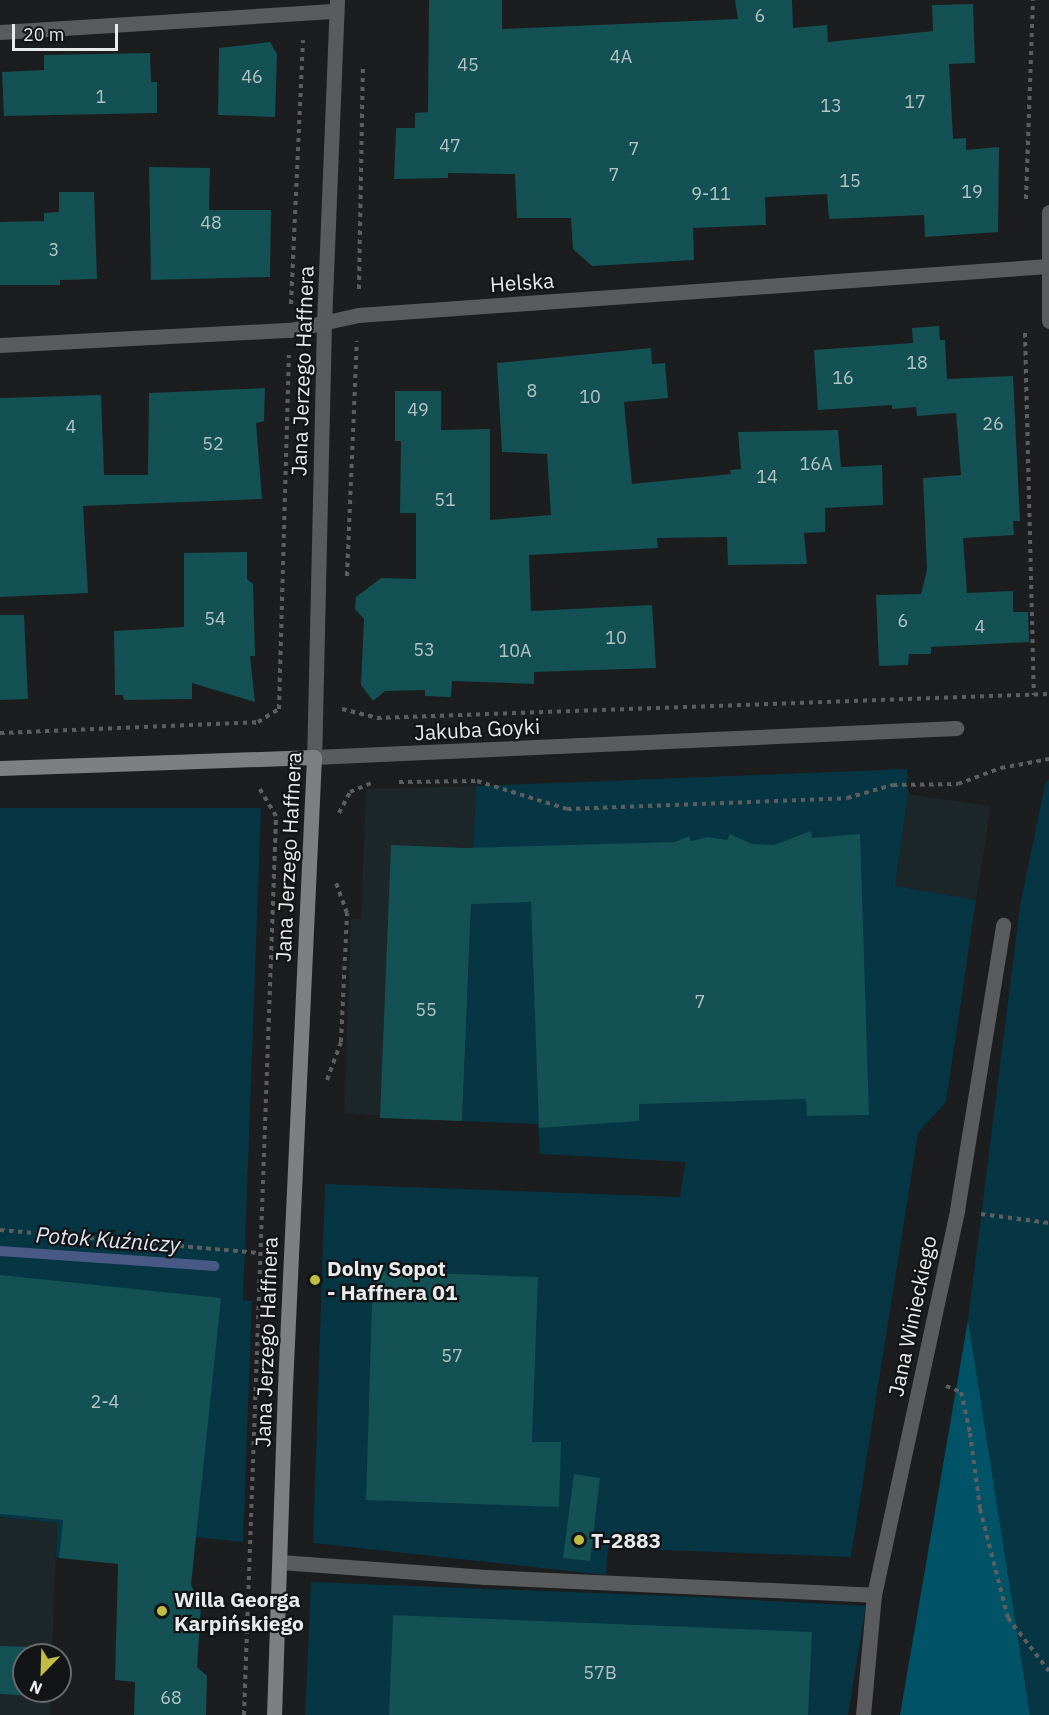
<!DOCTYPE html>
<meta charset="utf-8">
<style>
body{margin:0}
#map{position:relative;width:1049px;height:1715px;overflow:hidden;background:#1b1d1e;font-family:"IBM Plex Sans",sans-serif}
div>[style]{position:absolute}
.built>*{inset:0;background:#1d2629}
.green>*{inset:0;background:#063543}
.forest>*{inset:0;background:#005267}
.stream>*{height:10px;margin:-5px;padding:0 5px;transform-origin:5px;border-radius:5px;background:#485986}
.building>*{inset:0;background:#135154}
.path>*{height:4px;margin-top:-2px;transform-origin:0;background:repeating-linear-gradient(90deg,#5c5e5f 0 4.5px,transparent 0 9px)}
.lane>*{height:15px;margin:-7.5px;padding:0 7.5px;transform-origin:7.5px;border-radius:7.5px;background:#5a5b5c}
.street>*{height:15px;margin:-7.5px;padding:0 7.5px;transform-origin:7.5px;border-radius:7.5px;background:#5a5b5c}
.secondary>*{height:15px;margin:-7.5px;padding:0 7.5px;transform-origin:7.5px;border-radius:7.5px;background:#7d7f80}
.dots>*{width:16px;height:16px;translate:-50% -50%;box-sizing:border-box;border:3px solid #121415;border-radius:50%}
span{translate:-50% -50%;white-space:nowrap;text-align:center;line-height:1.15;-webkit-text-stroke:4.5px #121415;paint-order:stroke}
.number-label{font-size:18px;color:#b4c4c5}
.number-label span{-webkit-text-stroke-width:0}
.street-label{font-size:21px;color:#e9eaeb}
.poi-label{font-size:21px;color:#e9eaeb;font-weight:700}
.left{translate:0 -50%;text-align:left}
.water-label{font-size:22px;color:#dee4f3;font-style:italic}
.north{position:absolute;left:12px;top:1643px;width:60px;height:60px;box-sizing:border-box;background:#121415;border:2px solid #686a6b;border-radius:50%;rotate:203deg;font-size:16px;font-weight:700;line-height:24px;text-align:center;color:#e9eaeb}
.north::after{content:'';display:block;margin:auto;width:21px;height:27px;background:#bfbe42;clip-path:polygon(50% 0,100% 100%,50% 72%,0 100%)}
.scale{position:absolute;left:12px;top:24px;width:106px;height:27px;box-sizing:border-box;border:3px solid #e9eaeb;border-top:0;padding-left:8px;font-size:18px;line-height:21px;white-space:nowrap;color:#e9eaeb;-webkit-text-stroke:4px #121415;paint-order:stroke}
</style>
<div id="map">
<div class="built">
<div style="clip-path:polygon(476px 786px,462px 1121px,344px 1113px,351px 919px,361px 919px,366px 789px)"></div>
<div style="clip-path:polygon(908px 794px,991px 806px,976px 900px,895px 886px)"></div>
<div style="clip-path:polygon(0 1517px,57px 1523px,52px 1655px,24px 1655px,24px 1691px,51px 1691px,50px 1715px,0 1715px)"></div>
</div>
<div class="green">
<div style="clip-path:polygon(907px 769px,908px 794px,895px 886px,976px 900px,946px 1102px,918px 1133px,851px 1557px,608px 1548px,606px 1575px,313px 1543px,325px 1184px,680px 1197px,685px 1162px,540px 1154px,538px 1124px,462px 1121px,476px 786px)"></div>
<div style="clip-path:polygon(1049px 779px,1049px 1715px,1030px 1715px,968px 1320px,1020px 906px,1045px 784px)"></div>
<div style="clip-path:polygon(0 808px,261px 808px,243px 1300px,252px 1301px,243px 1542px,101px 1527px,59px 1558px,56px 1557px,57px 1523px,0 1517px)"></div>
<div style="clip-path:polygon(311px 1582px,699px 1597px,866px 1606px,848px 1715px,305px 1715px)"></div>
</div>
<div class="forest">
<div style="clip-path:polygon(968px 1320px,1030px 1715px,900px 1715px)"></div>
</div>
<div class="stream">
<div style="left:0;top:1251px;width:215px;rotate:4deg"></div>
</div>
<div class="building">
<div style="clip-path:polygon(429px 0,502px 0,502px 29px,738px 19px,735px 0,792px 0,793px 28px,827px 25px,828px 42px,933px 31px,932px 5px,973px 4px,975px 63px,949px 64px,953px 139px,966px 138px,966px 150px,999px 147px,998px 232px,925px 237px,924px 215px,829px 219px,827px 194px,765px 197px,766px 225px,693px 228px,694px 260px,592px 266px,573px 249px,571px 218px,517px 218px,515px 174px,448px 173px,448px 178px,394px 179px,396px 128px,415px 128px,415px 113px,428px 112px)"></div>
<div style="clip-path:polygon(270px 42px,277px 54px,275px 117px,218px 115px,219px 48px)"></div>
<div style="clip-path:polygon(150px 53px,151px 82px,157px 82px,157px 113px,4px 116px,2px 72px,44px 70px,44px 55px)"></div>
<div style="clip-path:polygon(149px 167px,210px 168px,209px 210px,271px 210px,270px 277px,151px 280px)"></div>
<div style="clip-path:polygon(59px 192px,94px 192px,97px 279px,60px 280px,60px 285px,0 285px,0 222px,44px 221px,44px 213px,59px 212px)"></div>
<div style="clip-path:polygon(939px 326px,940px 340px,945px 340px,947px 379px,1013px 376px,1020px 521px,1013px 521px,1014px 535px,963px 538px,967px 593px,1013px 591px,1013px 612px,1028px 612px,1029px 642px,931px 647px,931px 654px,909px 654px,908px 665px,879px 666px,876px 595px,921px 594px,927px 570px,923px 478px,961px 475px,956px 413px,917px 416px,916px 407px,892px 409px,892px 405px,818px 410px,814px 350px,913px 343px,912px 328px)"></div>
<div style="clip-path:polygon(651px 348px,652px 364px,665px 363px,668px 398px,624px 402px,632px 484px,731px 474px,730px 470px,741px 469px,738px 432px,838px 430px,841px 467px,882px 465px,883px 505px,825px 508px,825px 532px,804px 533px,807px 564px,728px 565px,727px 537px,657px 538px,658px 548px,529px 555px,531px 611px,652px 605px,656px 668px,534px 672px,534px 684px,452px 681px,451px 697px,425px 696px,425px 690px,385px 691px,373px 701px,361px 685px,364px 619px,355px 609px,356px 597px,381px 578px,416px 579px,416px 513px,400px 513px,401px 441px,395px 441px,395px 391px,441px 391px,441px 430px,490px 429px,490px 520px,551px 515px,547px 454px,502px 452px,497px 363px)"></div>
<div style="clip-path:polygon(265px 388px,264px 421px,256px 423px,262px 499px,83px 506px,88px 593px,0 597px,0 398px,101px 395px,104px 475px,148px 475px,149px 393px)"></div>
<div style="clip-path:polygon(247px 552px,247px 579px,253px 584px,255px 656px,250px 656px,255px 702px,192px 683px,192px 699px,124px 700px,123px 695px,115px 695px,114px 631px,184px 627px,184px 553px)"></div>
<div style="clip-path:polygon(0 615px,24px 615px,28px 699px,0 700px)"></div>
<div style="clip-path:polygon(811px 831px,812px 838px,860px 834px,869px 1115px,807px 1116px,806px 1099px,639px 1104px,639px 1121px,539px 1128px,531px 902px,471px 904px,462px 1121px,380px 1118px,391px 845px,464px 848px,675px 842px,689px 836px,691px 841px,708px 837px,727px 840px,730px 834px,752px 844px,774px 845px)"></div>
<div style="clip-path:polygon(373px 1271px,538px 1277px,532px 1442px,561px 1442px,559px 1507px,366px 1500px)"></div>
<div style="clip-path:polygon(0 1275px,221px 1298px,191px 1585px,201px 1606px,197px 1667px,207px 1676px,206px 1715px,134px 1715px,135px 1682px,115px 1680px,118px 1564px,59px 1558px,63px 1520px,0 1514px)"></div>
<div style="clip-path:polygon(574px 1474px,600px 1478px,590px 1561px,563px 1558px)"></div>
<div style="clip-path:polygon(393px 1615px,812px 1632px,808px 1715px,389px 1715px)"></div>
<div style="clip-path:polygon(0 1646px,36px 1647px,36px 1655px,24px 1655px,24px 1691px,34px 1691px,33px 1696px,0 1694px)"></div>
</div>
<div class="path">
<div style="left:1026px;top:199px;width:199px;rotate:-88deg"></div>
<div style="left:359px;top:289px;width:223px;rotate:-89deg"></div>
<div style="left:291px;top:304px;width:264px;rotate:-87.4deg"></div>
<div style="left:1025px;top:333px;width:362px;rotate:88.6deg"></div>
<div style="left:347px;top:576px;width:235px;rotate:-87.6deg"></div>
<div style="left:342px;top:709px;width:36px;rotate:14deg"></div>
<div style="left:377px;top:718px;width:672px;rotate:-2.05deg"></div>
<div style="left:0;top:733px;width:258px;rotate:-2.4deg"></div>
<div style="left:258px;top:722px;width:25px;rotate:-32deg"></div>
<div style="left:279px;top:709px;width:354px;rotate:-88.4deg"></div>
<div style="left:399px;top:782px;width:78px;rotate:-0.7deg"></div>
<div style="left:477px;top:781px;width:94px;rotate:17.3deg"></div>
<div style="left:567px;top:809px;width:280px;rotate:-2.2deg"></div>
<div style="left:847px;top:798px;width:48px;rotate:-15.8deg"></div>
<div style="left:893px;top:785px;width:65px;rotate:-0.9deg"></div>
<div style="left:958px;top:784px;width:46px;rotate:-20.4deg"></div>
<div style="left:1001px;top:768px;width:49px;rotate:-10.6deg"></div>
<div style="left:339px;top:813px;width:24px;rotate:-62deg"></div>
<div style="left:350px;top:792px;width:25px;rotate:-23deg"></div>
<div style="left:327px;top:1080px;width:40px;rotate:-69.8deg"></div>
<div style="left:341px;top:1042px;width:129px;rotate:-87.3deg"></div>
<div style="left:347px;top:913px;width:33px;rotate:-110deg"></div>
<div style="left:981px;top:1214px;width:69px;rotate:7.5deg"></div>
<div style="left:0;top:1230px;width:261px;rotate:5.1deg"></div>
<div style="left:946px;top:1386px;width:16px;rotate:22deg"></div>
<div style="left:961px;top:1392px;width:42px;rotate:77.6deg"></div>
<div style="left:970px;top:1433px;width:77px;rotate:82.5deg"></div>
<div style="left:980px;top:1509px;width:113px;rotate:75.6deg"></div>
<div style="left:1008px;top:1618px;width:67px;rotate:52.3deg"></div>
<div style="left:244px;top:1715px;width:900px;rotate:-87.96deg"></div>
<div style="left:276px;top:816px;width:35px;rotate:-121deg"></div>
</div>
<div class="lane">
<div style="left:280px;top:1562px;width:206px;rotate:4.2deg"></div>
<div style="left:485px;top:1577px;width:389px;rotate:2.6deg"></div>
</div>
<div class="street">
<div style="left:337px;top:0;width:323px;rotate:92.3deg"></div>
<div style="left:324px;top:323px;width:434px;rotate:91.3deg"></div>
<div style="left:314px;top:757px;width:643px;rotate:-2.59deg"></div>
<div style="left:0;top:32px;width:337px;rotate:-3.6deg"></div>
<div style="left:1049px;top:212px;width:109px;rotate:90deg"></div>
<div style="left:0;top:345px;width:290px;rotate:-3deg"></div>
<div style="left:290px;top:330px;width:70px;rotate:-12.4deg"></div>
<div style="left:358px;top:315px;width:692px;rotate:-4.06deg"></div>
<div style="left:863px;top:1715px;width:121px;rotate:-84.8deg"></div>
<div style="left:874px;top:1595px;width:394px;rotate:-77.8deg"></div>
<div style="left:957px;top:1210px;width:289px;rotate:-80.8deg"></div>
</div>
<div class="secondary">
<div style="left:0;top:768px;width:314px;rotate:-2deg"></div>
<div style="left:314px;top:757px;width:629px;rotate:92.64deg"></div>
<div style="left:285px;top:1385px;width:330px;rotate:91.9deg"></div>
</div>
<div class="dots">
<div style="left:315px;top:1280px;background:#bfbe42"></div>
<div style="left:579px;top:1540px;background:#bfbe42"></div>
<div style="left:162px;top:1611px;background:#bfbe42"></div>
</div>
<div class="number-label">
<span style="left:760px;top:16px">6</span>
<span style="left:621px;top:57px">4A</span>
<span style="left:468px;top:65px">45</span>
<span style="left:252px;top:77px">46</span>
<span style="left:101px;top:97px">1</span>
<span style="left:915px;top:102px">17</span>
<span style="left:831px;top:106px">13</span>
<span style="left:450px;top:146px">47</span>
<span style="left:634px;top:149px">7</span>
<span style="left:614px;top:175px">7</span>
<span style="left:850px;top:181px">15</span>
<span style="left:972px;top:192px">19</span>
<span style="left:711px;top:194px">9-11</span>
<span style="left:211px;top:223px">48</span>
<span style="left:54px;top:250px">3</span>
<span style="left:917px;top:363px">18</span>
<span style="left:843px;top:378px">16</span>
<span style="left:532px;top:391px">8</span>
<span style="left:590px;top:397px">10</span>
<span style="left:418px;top:410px">49</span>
<span style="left:993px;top:424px">26</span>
<span style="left:71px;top:427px">4</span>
<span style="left:213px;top:444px">52</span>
<span style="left:816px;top:464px">16A</span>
<span style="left:767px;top:477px">14</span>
<span style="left:445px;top:500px">51</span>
<span style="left:215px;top:619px">54</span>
<span style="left:903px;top:621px">6</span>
<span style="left:980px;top:627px">4</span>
<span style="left:616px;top:638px">10</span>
<span style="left:424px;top:650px">53</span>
<span style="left:515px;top:651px">10A</span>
<span style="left:700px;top:1002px">7</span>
<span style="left:426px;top:1010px">55</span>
<span style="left:452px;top:1356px">57</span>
<span style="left:105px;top:1402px">2-4</span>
<span style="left:600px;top:1673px">57B</span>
<span style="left:171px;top:1698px">68</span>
</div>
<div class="street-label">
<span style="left:522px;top:282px;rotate:-4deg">Helska</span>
<span style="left:302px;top:371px;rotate:-88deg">Jana Jerzego Haffnera</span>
<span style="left:477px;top:729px;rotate:-3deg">Jakuba Goyki</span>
<span style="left:288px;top:857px;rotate:-87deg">Jana Jerzego Haffnera</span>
<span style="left:912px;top:1316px;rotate:-78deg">Jana Winieckiego</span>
<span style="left:266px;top:1342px;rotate:-88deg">Jana Jerzego Haffnera</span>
</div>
<div class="poi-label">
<span class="left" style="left:327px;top:1280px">Dolny Sopot<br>- Haffnera 01</span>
<span class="left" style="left:591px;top:1540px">T-2883</span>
<span class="left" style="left:174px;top:1611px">Willa Georga<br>Karpińskiego</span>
</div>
<div class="water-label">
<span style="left:108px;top:1239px;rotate:4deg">Potok Kuźniczy</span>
</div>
<div class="north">N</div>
<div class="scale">20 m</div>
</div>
